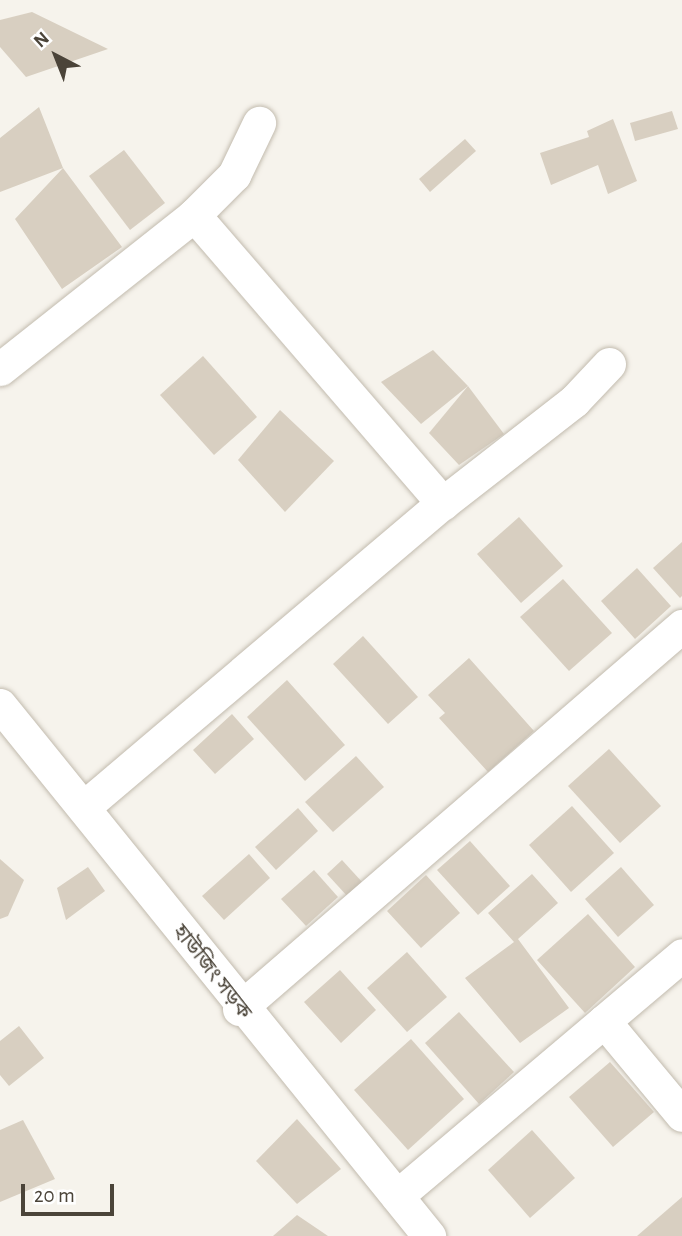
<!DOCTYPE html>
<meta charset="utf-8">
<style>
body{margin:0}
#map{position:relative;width:682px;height:1236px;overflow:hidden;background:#f6f3ec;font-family:"Alegreya Sans","Noto Sans Bengali",sans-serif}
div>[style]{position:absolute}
.building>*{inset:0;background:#d8cfc1}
.roads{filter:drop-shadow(0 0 2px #c2bbae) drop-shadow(0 0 2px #c2bbae)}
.minor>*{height:33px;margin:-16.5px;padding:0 16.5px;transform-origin:16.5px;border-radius:16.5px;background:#fff}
span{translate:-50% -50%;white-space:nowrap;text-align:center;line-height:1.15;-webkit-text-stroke:5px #fff;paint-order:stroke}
.street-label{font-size:21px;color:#4b4439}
.north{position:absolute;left:21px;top:21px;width:70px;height:70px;-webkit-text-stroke:5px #fff;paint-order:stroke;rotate:318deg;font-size:19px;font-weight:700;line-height:28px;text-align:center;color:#4b4439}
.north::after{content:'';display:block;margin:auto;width:24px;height:32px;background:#4b4439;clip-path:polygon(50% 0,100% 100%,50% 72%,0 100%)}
.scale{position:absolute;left:21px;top:1184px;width:93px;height:32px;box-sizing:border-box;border:4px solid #4b4439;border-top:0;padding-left:9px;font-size:21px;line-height:24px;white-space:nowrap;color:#4b4439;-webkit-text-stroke:5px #fff;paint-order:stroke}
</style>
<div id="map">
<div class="building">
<div style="clip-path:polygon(32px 12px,108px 49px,26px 77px,0 47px,0 20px)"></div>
<div style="clip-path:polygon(39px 107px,63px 168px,122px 247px,62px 289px,15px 219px,63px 168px,0 192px,0 138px)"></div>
<div style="clip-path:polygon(672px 111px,678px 129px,635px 141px,630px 123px)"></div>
<div style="clip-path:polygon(613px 119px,637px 181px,608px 194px,598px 165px,551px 185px,540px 153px,589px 137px,587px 131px)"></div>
<div style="clip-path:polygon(465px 139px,476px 151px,430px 192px,419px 179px)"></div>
<div style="clip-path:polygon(124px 150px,165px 203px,130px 230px,89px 176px)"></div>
<div style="clip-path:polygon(433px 350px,468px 386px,421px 424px,381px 382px)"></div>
<div style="clip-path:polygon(203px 356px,257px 417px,214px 455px,160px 395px)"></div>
<div style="clip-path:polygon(468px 386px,504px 434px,459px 465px,429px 433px)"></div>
<div style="clip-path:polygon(280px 410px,334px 461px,285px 512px,238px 460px)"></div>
<div style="clip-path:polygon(519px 517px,563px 566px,521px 603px,477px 554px)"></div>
<div style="clip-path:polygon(682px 542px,682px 596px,680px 598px,653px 568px)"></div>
<div style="clip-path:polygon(637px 568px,671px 606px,635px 639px,601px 601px)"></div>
<div style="clip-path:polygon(563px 579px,612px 633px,569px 671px,520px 617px)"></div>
<div style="clip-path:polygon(363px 636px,418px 697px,388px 724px,333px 664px)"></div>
<div style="clip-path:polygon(469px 658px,534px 731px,488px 772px,439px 718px,445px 713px,428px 695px)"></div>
<div style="clip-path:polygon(287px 680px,345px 745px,305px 781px,247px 717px)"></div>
<div style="clip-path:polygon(232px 714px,254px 739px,215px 774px,193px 750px)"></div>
<div style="clip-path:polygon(609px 749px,661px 806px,620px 843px,568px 786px)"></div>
<div style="clip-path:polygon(356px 756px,384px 787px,333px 832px,305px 802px)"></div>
<div style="clip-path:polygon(572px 806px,614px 853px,571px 892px,529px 845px)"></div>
<div style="clip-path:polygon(298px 808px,318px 831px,276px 870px,255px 847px)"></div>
<div style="clip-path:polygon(470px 841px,510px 886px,478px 915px,437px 870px)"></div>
<div style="clip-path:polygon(249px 854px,270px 878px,224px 920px,202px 896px)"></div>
<div style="clip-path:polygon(0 859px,24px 880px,8px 916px,0 919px)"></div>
<div style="clip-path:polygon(342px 860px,363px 883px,348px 897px,327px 874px)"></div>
<div style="clip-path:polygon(88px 867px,105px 891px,66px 920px,57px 888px)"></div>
<div style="clip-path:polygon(621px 867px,654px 905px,618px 937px,585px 899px)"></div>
<div style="clip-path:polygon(314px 870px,338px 897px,306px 926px,281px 899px)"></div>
<div style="clip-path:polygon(532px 874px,558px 903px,518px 939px,569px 1008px,520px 1043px,465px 978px,514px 942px,488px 913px)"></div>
<div style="clip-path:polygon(426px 875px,460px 913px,421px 948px,387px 911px)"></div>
<div style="clip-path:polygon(588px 914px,635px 967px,585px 1013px,537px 960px)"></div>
<div style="clip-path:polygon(407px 952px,447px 997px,407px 1032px,367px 988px)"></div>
<div style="clip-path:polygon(340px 970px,376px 1010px,341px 1043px,304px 1002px)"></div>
<div style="clip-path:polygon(459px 1012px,514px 1072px,479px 1104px,425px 1043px)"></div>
<div style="clip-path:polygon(19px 1026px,44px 1058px,9px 1086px,0 1075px,0 1041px)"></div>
<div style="clip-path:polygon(411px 1039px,464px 1099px,408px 1150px,354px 1090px)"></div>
<div style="clip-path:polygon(610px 1062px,654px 1112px,613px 1147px,569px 1097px)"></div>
<div style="clip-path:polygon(297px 1119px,341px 1169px,297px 1204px,256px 1161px)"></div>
<div style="clip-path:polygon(23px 1120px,55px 1179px,0 1202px,0 1130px)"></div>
<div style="clip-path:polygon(532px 1130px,575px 1178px,530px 1218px,488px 1170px)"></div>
<div style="clip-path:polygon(682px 1197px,682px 1236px,637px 1236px)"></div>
<div style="clip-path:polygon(297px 1215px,328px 1236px,273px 1236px)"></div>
</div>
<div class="roads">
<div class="minor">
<div style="left:194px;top:215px;width:381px;rotate:49.2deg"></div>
<div style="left:0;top:369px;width:248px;rotate:-38.4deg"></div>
<div style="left:194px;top:215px;width:57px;rotate:-45deg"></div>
<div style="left:234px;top:175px;width:58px;rotate:-64.3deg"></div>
<div style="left:0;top:705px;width:683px;rotate:51.06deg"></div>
<div style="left:84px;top:807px;width:470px;rotate:-40.3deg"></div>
<div style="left:443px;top:503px;width:166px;rotate:-37.9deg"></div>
<div style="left:574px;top:401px;width:51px;rotate:-46.6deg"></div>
<div style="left:239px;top:1009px;width:586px;rotate:-40.85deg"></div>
<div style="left:604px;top:1021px;width:122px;rotate:50.3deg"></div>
<div style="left:397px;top:1196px;width:373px;rotate:-40.2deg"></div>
</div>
</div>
<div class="street-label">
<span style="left:212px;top:972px;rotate:52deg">হাউজিং সড়ক</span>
</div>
<div class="north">N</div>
<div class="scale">20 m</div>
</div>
